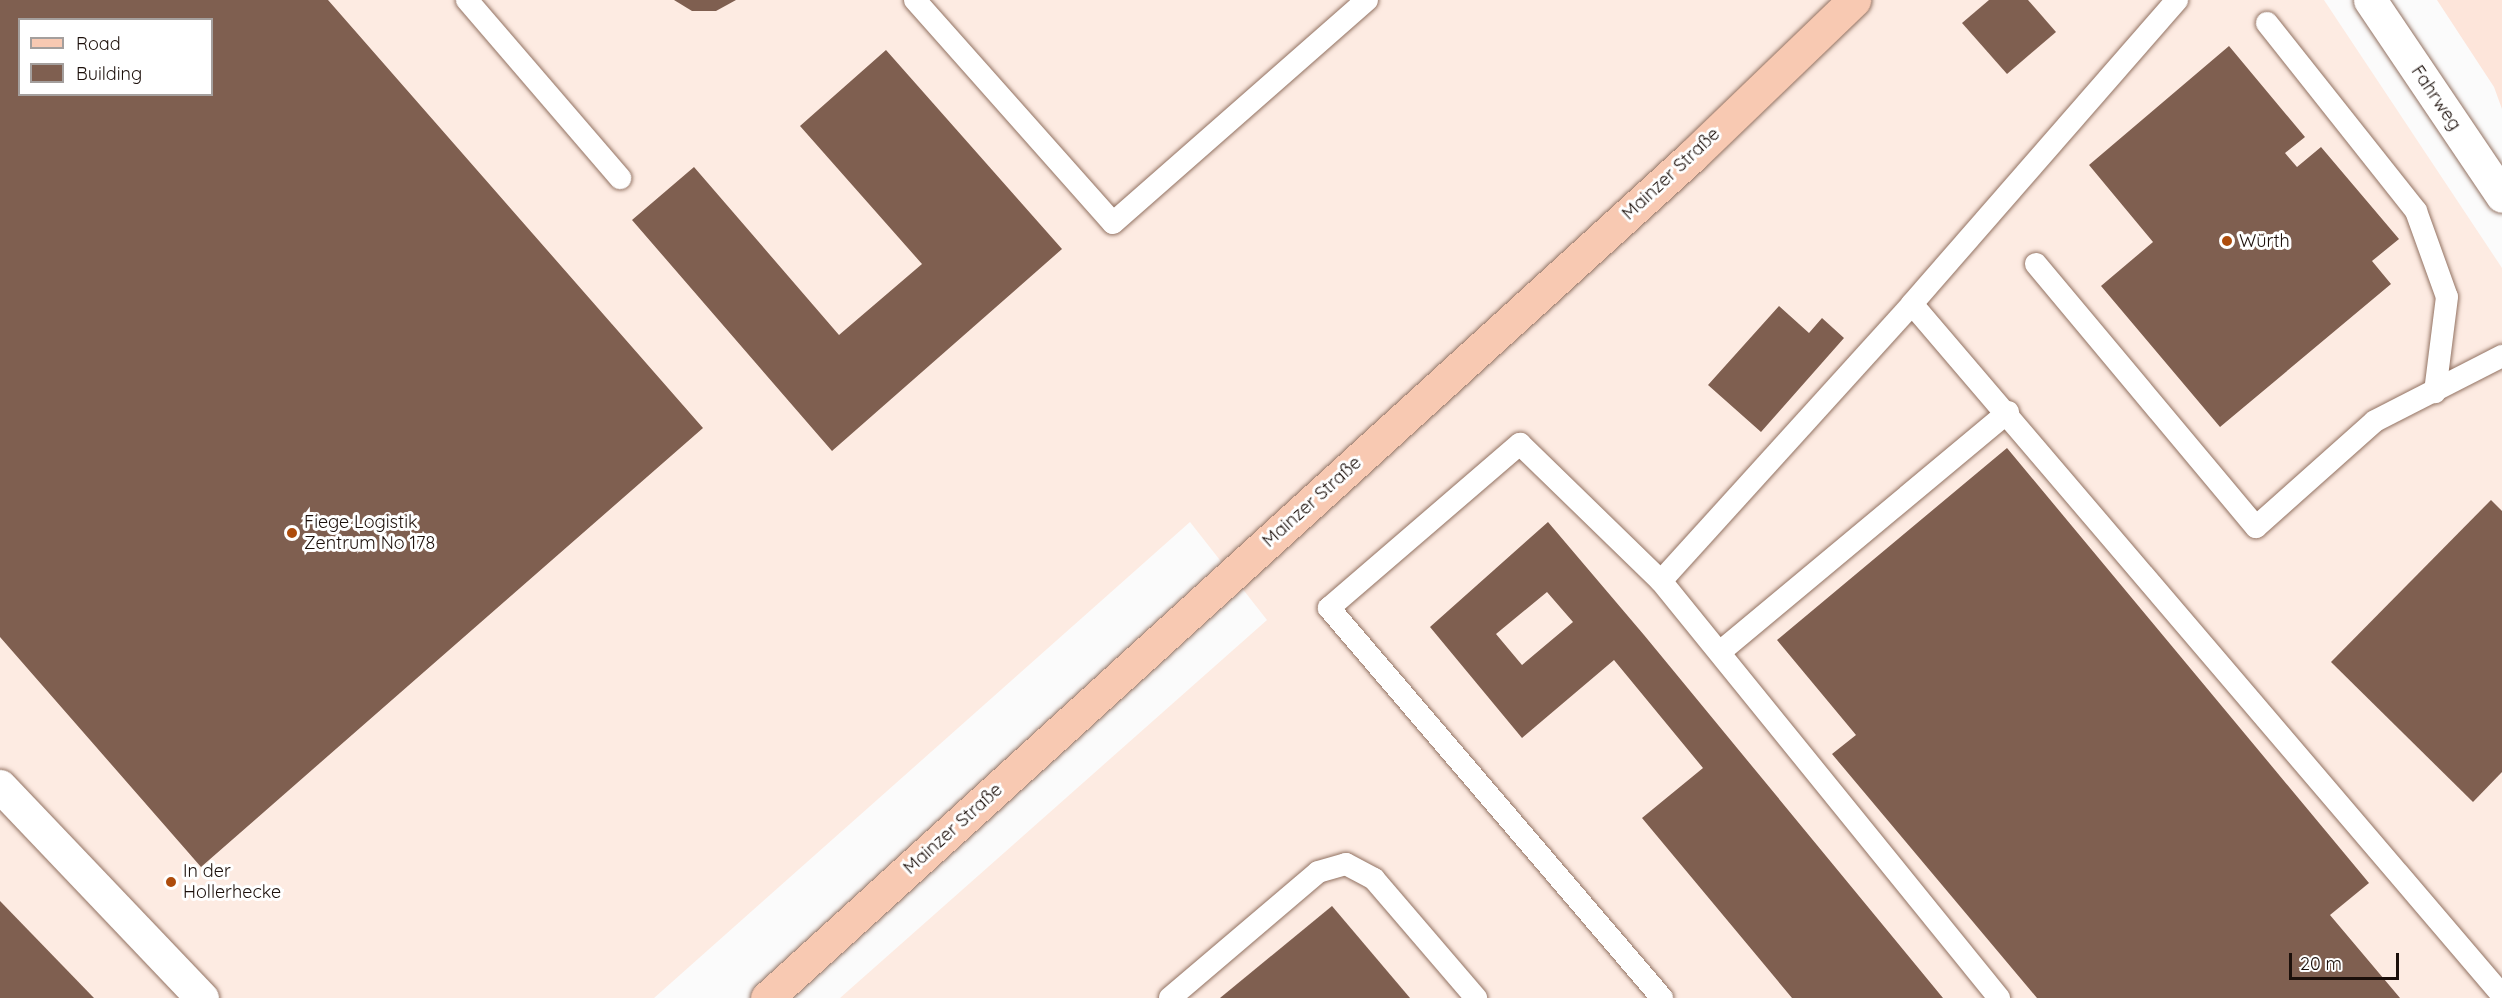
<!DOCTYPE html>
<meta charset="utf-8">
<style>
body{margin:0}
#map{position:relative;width:2502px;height:998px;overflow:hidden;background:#fbfbfb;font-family:Quicksand,sans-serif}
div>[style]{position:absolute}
.built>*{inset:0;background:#fdebe2}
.green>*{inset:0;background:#fde5da}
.building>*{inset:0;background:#7f5f50}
.roads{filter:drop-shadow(0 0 2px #927262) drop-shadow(0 0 2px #927262)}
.lane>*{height:22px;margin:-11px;padding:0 11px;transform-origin:11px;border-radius:11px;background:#fff}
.street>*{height:33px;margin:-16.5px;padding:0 16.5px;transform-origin:16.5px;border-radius:16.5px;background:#fff}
.secondary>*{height:33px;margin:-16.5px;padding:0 16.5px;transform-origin:16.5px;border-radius:16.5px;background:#fff}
.primary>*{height:33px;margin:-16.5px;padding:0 16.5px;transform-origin:16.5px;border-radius:16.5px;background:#f8c9b2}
.dots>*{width:16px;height:16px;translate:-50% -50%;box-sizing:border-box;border:3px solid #fff;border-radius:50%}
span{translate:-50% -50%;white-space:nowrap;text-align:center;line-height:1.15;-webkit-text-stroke:6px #fff;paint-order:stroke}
.street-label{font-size:18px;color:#1b0f0a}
.poi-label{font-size:18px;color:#1b0f0a}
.left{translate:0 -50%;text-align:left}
.legend{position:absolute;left:18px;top:18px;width:195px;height:78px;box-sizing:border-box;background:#fff;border:2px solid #a49f9d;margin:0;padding:8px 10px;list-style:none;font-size:18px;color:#1b0f0a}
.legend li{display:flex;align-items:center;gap:12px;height:30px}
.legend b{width:30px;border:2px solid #a49f9d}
.scale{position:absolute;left:2289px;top:953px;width:110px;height:27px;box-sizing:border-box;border:3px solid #1b0f0a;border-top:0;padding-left:8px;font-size:18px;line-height:21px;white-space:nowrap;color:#1b0f0a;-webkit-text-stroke:4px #fff;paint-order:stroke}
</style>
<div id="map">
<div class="built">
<div style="clip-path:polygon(evenodd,0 0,2324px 0,2502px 268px,2502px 998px,840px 998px,1267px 620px,1190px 522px,654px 998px,0 998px,0 0,20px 20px,212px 20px,212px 94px,20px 94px,20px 20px)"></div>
</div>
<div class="green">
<div style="clip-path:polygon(2437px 0,2502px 0,2502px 109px,2494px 87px)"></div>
</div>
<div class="building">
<div style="clip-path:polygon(evenodd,0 0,328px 0,703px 428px,201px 867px,0 637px,0 0,20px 20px,212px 20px,212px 94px,20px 94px,20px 20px)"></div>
<div style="clip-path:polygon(674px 0,736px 0,716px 11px,692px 11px)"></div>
<div style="clip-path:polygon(1989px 0,2028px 0,2056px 32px,2007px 74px,1962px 23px)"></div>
<div style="clip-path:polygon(2229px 46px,2305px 137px,2285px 153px,2297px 167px,2321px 147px,2399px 239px,2372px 261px,2391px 284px,2220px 427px,2101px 286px,2153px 242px,2089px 165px)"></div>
<div style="clip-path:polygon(886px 50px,1062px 249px,832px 451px,632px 220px,694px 167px,839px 335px,922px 264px,800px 126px)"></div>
<div style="clip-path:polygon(1779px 306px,1809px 333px,1822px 318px,1844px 338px,1761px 432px,1708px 385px)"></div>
<div style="clip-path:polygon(2007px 448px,2369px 883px,2330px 915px,2400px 998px,2037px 998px,1832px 754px,1856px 735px,1777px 640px)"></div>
<div style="clip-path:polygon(2491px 500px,2502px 511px,2502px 772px,2473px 802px,2331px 662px)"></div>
<div style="clip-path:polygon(evenodd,1548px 522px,1644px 635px,1943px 998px,1792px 998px,1642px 818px,1703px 768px,1614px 660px,1522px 738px,1430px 627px,1548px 522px,1547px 592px,1573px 622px,1522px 665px,1496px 634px,1547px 592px)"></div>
<div style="clip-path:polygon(0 901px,94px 998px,0 998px)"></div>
<div style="clip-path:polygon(1332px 906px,1410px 998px,1220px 998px)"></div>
</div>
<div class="roads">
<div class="lane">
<div style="left:467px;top:0;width:235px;rotate:49.3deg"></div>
<div style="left:915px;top:0;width:298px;rotate:48.4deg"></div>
<div style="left:1113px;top:223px;width:338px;rotate:-41.3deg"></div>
<div style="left:2177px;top:0;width:403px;rotate:131.1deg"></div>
<div style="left:1912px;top:304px;width:909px;rotate:49.51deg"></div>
<div style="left:2267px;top:23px;width:240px;rotate:51.6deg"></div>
<div style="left:2416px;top:211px;width:91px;rotate:70.2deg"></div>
<div style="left:2447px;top:297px;width:96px;rotate:97.2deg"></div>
<div style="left:2036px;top:264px;width:343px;rotate:50.1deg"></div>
<div style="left:2256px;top:527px;width:159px;rotate:-41.7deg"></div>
<div style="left:2375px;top:421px;width:143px;rotate:-27.1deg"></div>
<div style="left:1661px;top:581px;width:537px;rotate:50.97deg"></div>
<div style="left:1720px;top:652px;width:375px;rotate:-39.8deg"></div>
<div style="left:1170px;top:998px;width:194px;rotate:-40.4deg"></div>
<div style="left:1318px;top:872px;width:29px;rotate:-16deg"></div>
<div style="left:1346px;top:864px;width:32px;rotate:28deg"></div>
<div style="left:1374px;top:879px;width:157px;rotate:49.4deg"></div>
<div style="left:1662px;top:998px;width:513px;rotate:-130.49deg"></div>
<div style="left:1329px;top:608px;width:252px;rotate:-40.7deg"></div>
<div style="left:1520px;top:444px;width:197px;rotate:44.2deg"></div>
<div style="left:1661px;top:581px;width:374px;rotate:-47.8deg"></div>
</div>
<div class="street">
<div style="left:0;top:786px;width:293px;rotate:46.4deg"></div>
</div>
<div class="secondary">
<div style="left:2370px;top:0;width:236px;rotate:56deg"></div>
</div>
<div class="primary">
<div style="left:767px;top:998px;width:1251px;rotate:-42.31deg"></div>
<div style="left:1692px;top:156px;width:225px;rotate:-43.9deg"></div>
</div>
</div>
<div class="dots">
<div style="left:2227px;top:241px;background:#ad4c0c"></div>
<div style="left:292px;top:533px;background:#ad4c0c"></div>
<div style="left:171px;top:882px;background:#ad4c0c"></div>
</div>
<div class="street-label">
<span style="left:2436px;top:98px;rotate:56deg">Fahrweg</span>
<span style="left:1671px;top:174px;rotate:-43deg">Mainzer Straße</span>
<span style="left:1312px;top:502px;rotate:-42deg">Mainzer Straße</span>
<span style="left:953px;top:829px;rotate:-42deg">Mainzer Straße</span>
</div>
<div class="poi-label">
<span class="left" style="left:2239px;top:241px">Würth</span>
<span class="left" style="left:304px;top:533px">Fiege Logistik<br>Zentrum No 178</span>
<span class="left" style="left:183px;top:882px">In der<br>Hollerhecke</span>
</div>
<ul class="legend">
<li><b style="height:8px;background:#f8c9b2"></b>Road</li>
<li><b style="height:16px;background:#7f5f50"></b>Building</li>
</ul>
<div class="scale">20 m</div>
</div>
